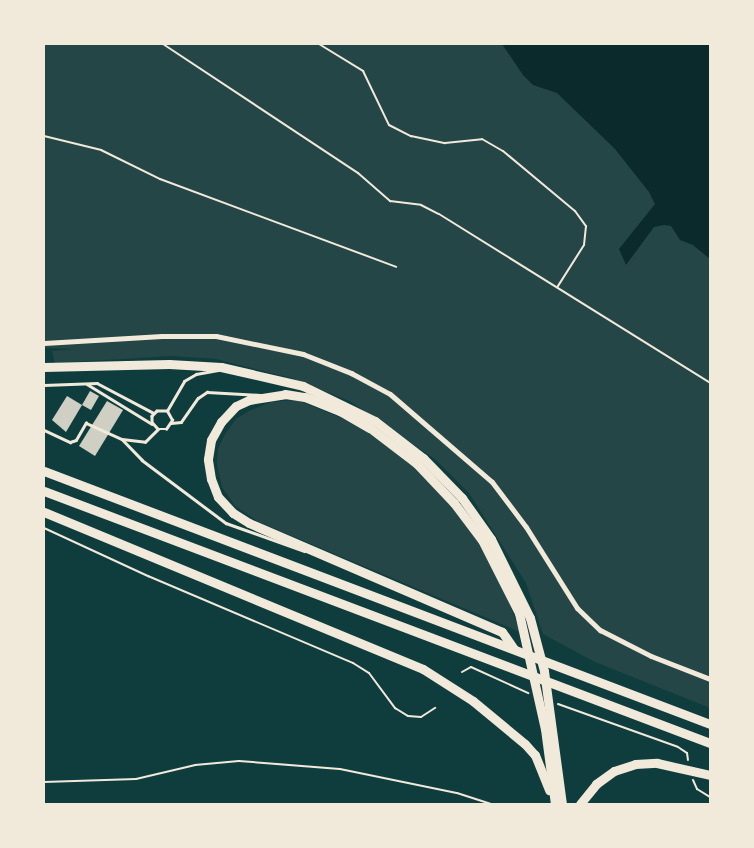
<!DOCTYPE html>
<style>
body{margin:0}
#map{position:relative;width:754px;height:848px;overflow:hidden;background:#0f3d3e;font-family:"Zilla Slab",serif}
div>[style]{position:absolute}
.green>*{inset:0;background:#244646}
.water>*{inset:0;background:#0a2a2b}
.building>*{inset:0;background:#cfcfc3}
.path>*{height:2px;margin:-1px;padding:0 1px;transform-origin:1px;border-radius:1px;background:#f1e9da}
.service>*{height:2.5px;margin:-1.25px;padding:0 1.25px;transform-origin:1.25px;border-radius:1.25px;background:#f1e9da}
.minor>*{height:5px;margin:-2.5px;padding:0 2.5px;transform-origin:2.5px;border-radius:2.5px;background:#f1e9da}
.primary>*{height:9px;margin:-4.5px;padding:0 4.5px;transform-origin:4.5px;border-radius:4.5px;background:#f1e9da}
span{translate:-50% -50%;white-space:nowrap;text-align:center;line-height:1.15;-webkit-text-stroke:4.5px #f1e9da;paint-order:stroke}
.frame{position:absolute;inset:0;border:45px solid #f1e9da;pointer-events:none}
</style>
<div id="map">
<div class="green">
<div style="clip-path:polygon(44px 44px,710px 44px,710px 708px,595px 662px,543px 634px,526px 583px,469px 493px,436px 460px,350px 401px,291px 378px,216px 359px,171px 356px,55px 363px,52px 351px,74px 349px,44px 348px)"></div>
<div style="clip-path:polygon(297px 400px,356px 424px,398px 453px,434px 484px,469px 526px,496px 568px,520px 632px,259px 522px,235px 506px,222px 487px,217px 464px,218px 449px,225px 434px,236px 419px,249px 411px,271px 402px)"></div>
</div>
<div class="water">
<div style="clip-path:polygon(502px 44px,710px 44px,710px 259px,693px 245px,680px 240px,671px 226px,664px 225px,654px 227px,626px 265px,619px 249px,655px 204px,649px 192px,615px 149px,557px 93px,533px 85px,523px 75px)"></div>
</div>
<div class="building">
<div style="clip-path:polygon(90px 391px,99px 396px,91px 410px,82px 405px)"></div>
<div style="clip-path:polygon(67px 396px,82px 405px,66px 432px,52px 420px)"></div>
<div style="clip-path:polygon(107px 401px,123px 410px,95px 456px,79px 446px)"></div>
</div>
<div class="path">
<div style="left:163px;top:44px;width:234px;rotate:33.5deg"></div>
<div style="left:358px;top:173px;width:43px;rotate:41.2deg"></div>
<div style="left:390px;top:201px;width:31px;rotate:7deg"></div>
<div style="left:421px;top:205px;width:20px;rotate:27deg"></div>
<div style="left:439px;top:214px;width:319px;rotate:31.9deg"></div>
<div style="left:319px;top:44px;width:52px;rotate:31.5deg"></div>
<div style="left:363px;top:71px;width:60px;rotate:64.3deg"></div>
<div style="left:389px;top:125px;width:25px;rotate:27deg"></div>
<div style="left:411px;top:136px;width:35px;rotate:12deg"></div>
<div style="left:445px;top:143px;width:37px;rotate:-6deg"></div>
<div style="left:482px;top:139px;width:24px;rotate:30deg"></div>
<div style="left:503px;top:151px;width:94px;rotate:39.8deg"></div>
<div style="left:575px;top:211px;width:19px;rotate:54deg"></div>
<div style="left:586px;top:226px;width:19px;rotate:96deg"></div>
<div style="left:584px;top:245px;width:49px;rotate:122.4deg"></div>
<div style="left:44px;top:136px;width:59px;rotate:13.8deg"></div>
<div style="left:101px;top:150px;width:66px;rotate:26.2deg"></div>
<div style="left:160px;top:179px;width:252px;rotate:20.4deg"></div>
<div style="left:44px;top:528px;width:115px;rotate:24.8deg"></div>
<div style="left:148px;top:576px;width:223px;rotate:23deg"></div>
<div style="left:353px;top:663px;width:19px;rotate:32deg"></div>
<div style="left:369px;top:673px;width:44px;rotate:53.4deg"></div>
<div style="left:395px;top:708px;width:15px;rotate:32deg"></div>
<div style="left:408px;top:716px;width:13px;rotate:4deg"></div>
<div style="left:421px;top:717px;width:17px;rotate:-33deg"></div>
<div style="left:462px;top:672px;width:10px;rotate:-29deg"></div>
<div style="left:471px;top:667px;width:63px;rotate:24.5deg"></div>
<div style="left:558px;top:704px;width:127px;rotate:19.7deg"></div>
<div style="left:678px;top:747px;width:11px;rotate:34deg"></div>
<div style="left:687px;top:753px;width:7px;rotate:82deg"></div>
<div style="left:693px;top:780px;width:10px;rotate:66deg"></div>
<div style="left:697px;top:789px;width:15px;rotate:32deg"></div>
<div style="left:44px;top:782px;width:92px;rotate:-1.9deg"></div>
<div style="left:136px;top:779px;width:61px;rotate:-13.3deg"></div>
<div style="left:195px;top:765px;width:44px;rotate:-5.2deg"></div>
<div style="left:239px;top:761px;width:101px;rotate:4.5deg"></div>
<div style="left:340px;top:769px;width:119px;rotate:11.6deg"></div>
<div style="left:457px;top:793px;width:35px;rotate:18deg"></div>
</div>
<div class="service">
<div style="left:87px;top:384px;width:76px;rotate:31.6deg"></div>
<div style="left:44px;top:385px;width:53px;rotate:-2.2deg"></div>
<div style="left:97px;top:383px;width:64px;rotate:27.8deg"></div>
<div style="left:167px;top:411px;width:34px;rotate:-60deg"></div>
<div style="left:184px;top:381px;width:14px;rotate:-30deg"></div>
<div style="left:196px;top:374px;width:22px;rotate:-10deg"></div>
<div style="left:171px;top:423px;width:10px;rotate:-6deg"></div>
<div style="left:181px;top:422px;width:29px;rotate:-55deg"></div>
<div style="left:198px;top:398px;width:11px;rotate:-34deg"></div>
<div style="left:207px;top:392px;width:53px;rotate:3.2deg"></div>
<div style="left:44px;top:430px;width:29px;rotate:25deg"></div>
<div style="left:70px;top:442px;width:6px;rotate:-18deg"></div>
<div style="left:76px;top:440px;width:20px;rotate:-60deg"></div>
<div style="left:86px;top:423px;width:39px;rotate:24deg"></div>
<div style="left:122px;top:439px;width:29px;rotate:46deg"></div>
<div style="left:142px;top:460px;width:105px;rotate:36.9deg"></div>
<div style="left:226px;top:523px;width:83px;rotate:19.7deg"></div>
<div style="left:122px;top:439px;width:23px;rotate:7deg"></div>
<div style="left:145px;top:442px;width:18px;rotate:-45deg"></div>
<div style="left:158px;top:429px;width:8px"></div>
<div style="left:166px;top:429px;width:11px;rotate:-56deg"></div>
<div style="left:172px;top:420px;width:10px;rotate:-119deg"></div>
<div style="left:167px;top:411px;width:10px;rotate:180deg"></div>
<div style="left:157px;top:411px;width:7px;rotate:135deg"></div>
<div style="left:152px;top:416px;width:6px;rotate:90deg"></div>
<div style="left:152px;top:422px;width:9px;rotate:49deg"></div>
</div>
<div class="minor">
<div style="left:44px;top:343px;width:118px;rotate:-3.4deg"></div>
<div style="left:162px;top:336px;width:54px"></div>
<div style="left:216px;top:336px;width:89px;rotate:11.7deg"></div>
<div style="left:303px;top:354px;width:52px;rotate:21.6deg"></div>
<div style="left:351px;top:373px;width:44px;rotate:28.3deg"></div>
<div style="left:390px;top:394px;width:135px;rotate:40.8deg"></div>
<div style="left:492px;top:482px;width:56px;rotate:52.9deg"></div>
<div style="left:526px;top:527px;width:96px;rotate:57.8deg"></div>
<div style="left:577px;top:608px;width:32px;rotate:44deg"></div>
<div style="left:600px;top:630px;width:57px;rotate:27deg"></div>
<div style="left:651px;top:656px;width:63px;rotate:21.3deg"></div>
</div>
<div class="primary">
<div style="left:44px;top:367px;width:125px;rotate:-1.4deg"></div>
<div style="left:169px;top:364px;width:52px;rotate:3.3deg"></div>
<div style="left:221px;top:367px;width:84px;rotate:13deg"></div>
<div style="left:303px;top:386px;width:80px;rotate:25.9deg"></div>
<div style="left:375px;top:421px;width:61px;rotate:37.6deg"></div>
<div style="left:423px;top:458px;width:56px;rotate:45.7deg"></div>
<div style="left:462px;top:498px;width:50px;rotate:54.7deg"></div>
<div style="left:491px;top:539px;width:88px;rotate:63.7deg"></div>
<div style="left:530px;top:618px;width:55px;rotate:75.2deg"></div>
<div style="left:544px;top:671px;width:134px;rotate:82.3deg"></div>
<div style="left:44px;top:471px;width:712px;rotate:20.8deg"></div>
<div style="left:44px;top:491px;width:712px;rotate:20.73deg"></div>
<div style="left:44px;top:512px;width:410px;rotate:22.5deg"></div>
<div style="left:423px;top:669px;width:59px;rotate:32.6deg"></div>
<div style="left:473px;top:701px;width:67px;rotate:39.6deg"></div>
<div style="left:525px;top:744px;width:15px;rotate:48deg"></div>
<div style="left:535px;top:755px;width:38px;rotate:68deg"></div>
<div style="left:514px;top:649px;width:21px;rotate:-125deg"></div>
<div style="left:502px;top:632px;width:275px;rotate:-156.7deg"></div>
<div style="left:249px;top:523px;width:19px;rotate:-148deg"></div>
<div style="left:233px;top:513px;width:22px;rotate:-133deg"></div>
<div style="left:218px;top:497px;width:19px;rotate:-111deg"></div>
<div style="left:211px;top:479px;width:20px;rotate:-99deg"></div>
<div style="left:208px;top:459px;width:19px;rotate:-81deg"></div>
<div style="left:211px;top:440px;width:21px;rotate:-61deg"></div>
<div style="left:221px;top:422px;width:22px;rotate:-47deg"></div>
<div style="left:236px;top:406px;width:14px;rotate:-25deg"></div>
<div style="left:249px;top:400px;width:36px;rotate:-9deg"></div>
<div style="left:285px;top:394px;width:20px;rotate:9deg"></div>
<div style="left:305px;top:397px;width:38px;rotate:22deg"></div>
<div style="left:340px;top:411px;width:34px;rotate:30deg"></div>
<div style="left:370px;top:428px;width:58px;rotate:37.3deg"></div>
<div style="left:416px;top:463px;width:55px;rotate:46.5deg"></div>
<div style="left:454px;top:503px;width:46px;rotate:52.9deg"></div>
<div style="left:482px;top:540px;width:82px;rotate:63.1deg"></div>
<div style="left:519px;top:613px;width:119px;rotate:77.4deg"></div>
<div style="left:545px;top:729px;width:76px;rotate:82.4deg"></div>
<div style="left:580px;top:804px;width:26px;rotate:-51deg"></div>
<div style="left:596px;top:784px;width:22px;rotate:-36deg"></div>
<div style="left:614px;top:771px;width:22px;rotate:-18deg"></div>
<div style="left:635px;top:764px;width:22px;rotate:-3deg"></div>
<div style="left:657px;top:763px;width:54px;rotate:12.8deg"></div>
</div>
<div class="frame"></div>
</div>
